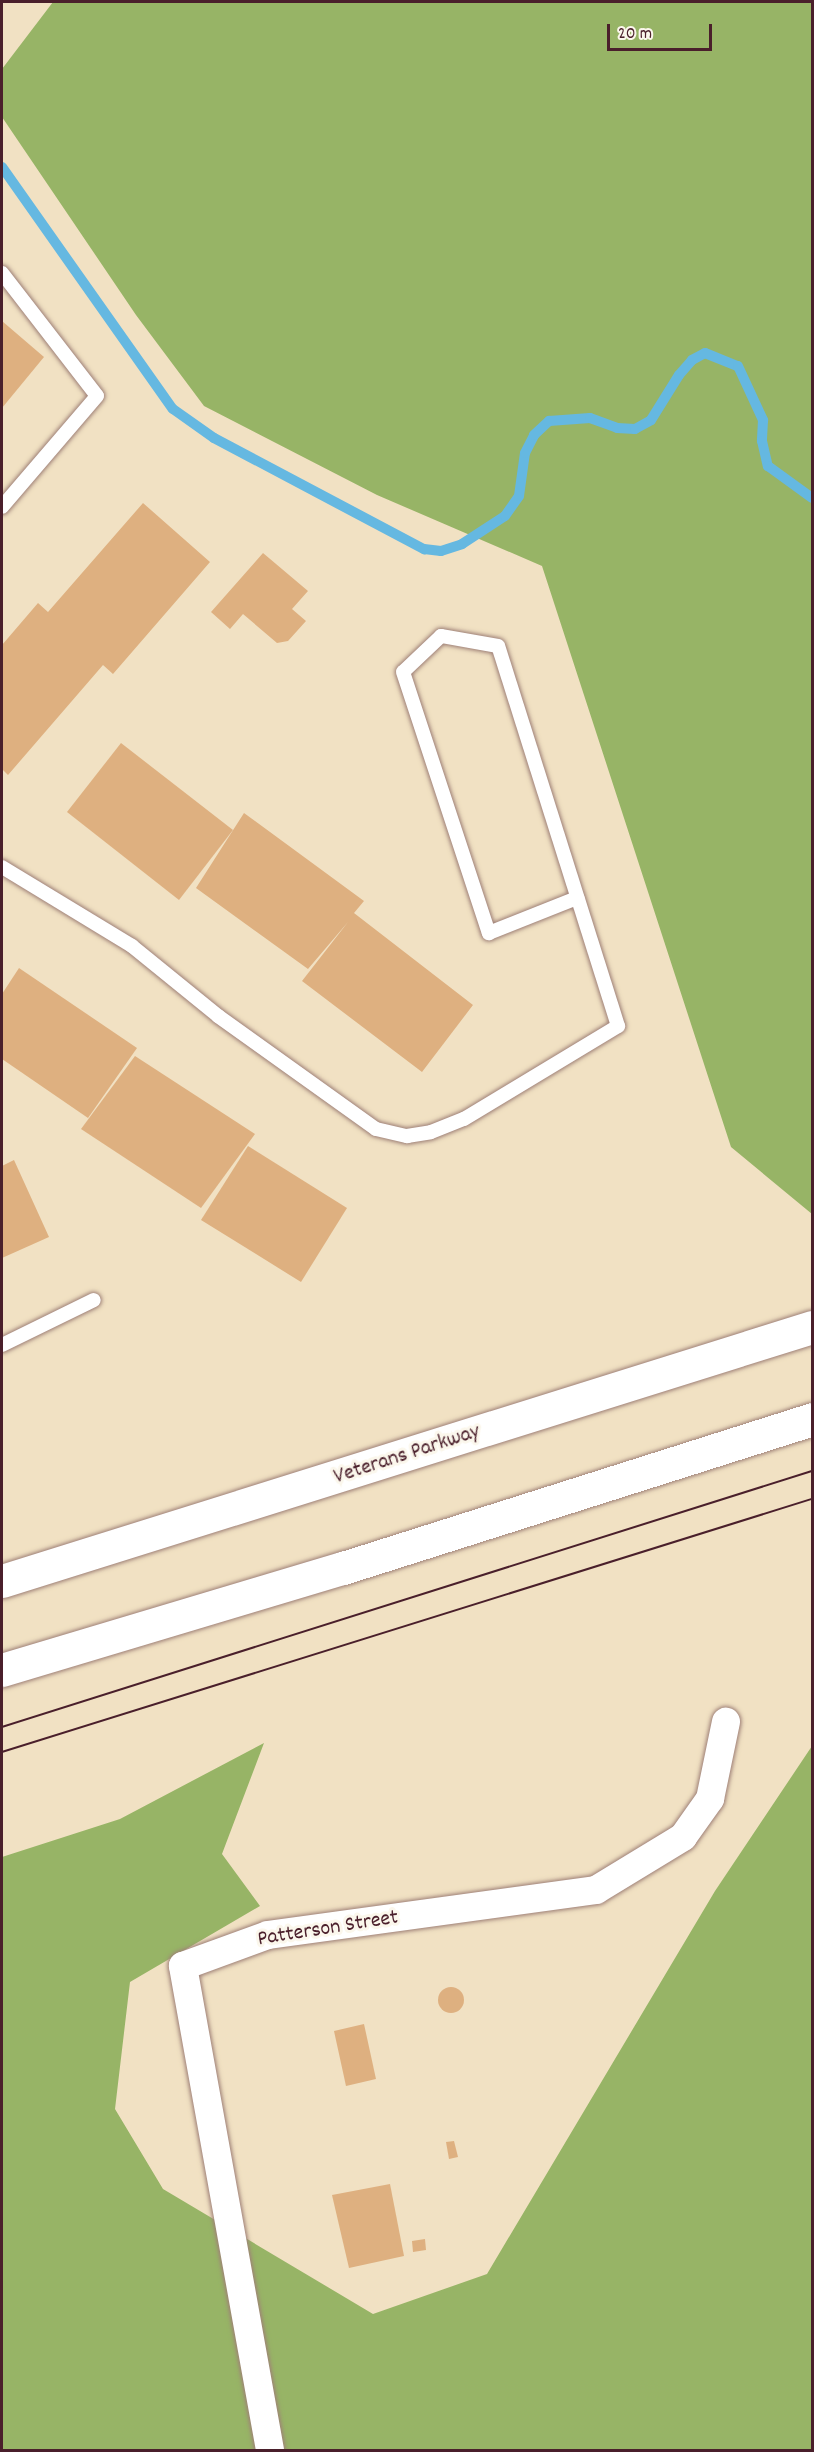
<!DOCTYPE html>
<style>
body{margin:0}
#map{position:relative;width:814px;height:2452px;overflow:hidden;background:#f1e1c3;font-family:Dekko,sans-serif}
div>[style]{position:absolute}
.forest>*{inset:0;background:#97b466}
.stream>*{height:10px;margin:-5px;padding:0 5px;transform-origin:5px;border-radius:5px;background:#65b8e1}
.building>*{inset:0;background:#deb080}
.round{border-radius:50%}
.roads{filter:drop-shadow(0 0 2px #9e8077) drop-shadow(0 0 2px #9e8077)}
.lane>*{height:14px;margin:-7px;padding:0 7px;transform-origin:7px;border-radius:7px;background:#fff}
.street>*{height:28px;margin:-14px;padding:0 14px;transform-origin:14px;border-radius:14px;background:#fff}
.primary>*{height:33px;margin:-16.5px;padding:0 16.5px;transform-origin:16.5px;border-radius:16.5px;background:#fff}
.tram>*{height:1.5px;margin:-0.75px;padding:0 0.75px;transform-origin:0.75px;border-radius:0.75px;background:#4a1f2b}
span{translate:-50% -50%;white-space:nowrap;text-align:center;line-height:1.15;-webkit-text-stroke:6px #fbf7ec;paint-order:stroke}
.street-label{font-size:22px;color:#4a1f2b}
.frame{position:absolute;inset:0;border:3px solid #4a1f2b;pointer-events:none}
.scale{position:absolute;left:607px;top:24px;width:105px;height:27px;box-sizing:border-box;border:3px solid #4a1f2b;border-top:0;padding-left:8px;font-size:18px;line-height:21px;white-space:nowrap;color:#4a1f2b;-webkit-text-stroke:4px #fbf7ec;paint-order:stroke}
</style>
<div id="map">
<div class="forest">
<div style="clip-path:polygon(53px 2px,812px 2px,812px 1214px,731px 1147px,542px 566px,377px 495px,204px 406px,136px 315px,2px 117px,2px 69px)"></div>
<div style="clip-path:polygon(264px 1743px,222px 1854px,260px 1906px,130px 1982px,115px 2109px,163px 2189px,373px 2314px,487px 2274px,715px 1891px,812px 1746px,812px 2450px,2px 2450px,2px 1857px,120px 1819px)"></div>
</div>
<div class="stream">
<div style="left:2px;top:167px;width:296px;rotate:54.8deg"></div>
<div style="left:173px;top:409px;width:50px;rotate:35.3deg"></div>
<div style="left:214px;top:438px;width:238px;rotate:27.9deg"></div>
<div style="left:424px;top:549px;width:17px;rotate:7deg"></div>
<div style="left:441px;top:551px;width:22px;rotate:-18deg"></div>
<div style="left:462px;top:544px;width:51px;rotate:-33.1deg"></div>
<div style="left:505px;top:516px;width:24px;rotate:-55deg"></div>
<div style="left:519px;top:496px;width:43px;rotate:-82.1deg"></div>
<div style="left:525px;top:453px;width:20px;rotate:-63deg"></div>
<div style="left:534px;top:435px;width:21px;rotate:-43deg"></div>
<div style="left:549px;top:421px;width:41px;rotate:-4.2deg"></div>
<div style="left:590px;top:418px;width:29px;rotate:20deg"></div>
<div style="left:617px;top:428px;width:18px;rotate:3deg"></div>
<div style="left:635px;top:429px;width:18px;rotate:-29deg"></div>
<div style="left:651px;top:420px;width:53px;rotate:-58.1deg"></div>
<div style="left:679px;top:375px;width:20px;rotate:-49deg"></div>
<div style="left:692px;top:360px;width:15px;rotate:-28deg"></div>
<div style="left:705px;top:353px;width:35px;rotate:22deg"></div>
<div style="left:738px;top:366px;width:60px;rotate:65.2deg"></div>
<div style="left:763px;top:420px;width:21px;rotate:93deg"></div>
<div style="left:762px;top:441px;width:26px;rotate:77deg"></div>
<div style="left:768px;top:466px;width:54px;rotate:36deg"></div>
</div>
<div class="building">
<div style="clip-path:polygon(2px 321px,44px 357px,2px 408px)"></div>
<div style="clip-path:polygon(143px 503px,210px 562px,113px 674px,103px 665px,8px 775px,2px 769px,2px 645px,38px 603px,48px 612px)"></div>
<div style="clip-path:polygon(263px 553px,308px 591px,292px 609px,306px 621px,288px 641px,277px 643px,243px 614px,230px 629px,211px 612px)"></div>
<div style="clip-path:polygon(121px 743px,233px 830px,179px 900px,67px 812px)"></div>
<div style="clip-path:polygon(244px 813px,364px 901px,354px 913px,473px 1005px,422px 1072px,302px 981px,348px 922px,308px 969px,196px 888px)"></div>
<div style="clip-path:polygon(19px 968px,137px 1048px,88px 1118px,2px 1059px,2px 994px)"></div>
<div style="clip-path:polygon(135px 1056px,255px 1134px,201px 1208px,81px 1129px)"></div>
<div style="clip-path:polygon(248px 1146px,347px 1208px,301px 1282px,201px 1220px)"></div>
<div style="clip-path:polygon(14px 1160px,49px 1237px,2px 1258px,2px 1166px)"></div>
<div class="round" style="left:438px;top:1987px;width:26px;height:26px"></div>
<div style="clip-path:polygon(364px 2024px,376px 2079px,346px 2086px,334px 2031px)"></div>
<div style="clip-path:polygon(454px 2141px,458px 2157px,449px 2159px,446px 2142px)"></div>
<div style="clip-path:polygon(390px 2184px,404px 2256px,349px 2268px,332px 2195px)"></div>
<div style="clip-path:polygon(425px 2239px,426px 2250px,413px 2252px,412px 2241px)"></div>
</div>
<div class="roads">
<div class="lane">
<div style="left:2px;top:273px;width:155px;rotate:52.3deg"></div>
<div style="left:97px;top:396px;width:146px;rotate:130.6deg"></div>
<div style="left:2px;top:867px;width:152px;rotate:31.3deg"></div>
<div style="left:132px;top:946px;width:111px;rotate:39.1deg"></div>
<div style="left:218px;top:1016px;width:194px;rotate:35.6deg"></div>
<div style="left:376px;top:1129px;width:32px;rotate:13deg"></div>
<div style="left:407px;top:1136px;width:24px;rotate:-9deg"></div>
<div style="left:431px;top:1132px;width:35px;rotate:-22deg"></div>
<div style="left:464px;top:1119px;width:180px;rotate:-31.1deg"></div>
<div style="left:618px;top:1026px;width:398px;rotate:-107.5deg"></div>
<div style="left:498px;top:646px;width:58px;rotate:-170deg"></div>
<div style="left:441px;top:636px;width:52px;rotate:136.5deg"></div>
<div style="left:403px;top:672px;width:275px;rotate:71.8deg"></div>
<div style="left:489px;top:933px;width:95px;rotate:-21.7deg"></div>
<div style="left:2px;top:1345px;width:102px;rotate:-26.1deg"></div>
</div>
<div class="street">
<div style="left:270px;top:2450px;width:492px;rotate:-100.2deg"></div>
<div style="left:183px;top:1966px;width:90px;rotate:-20deg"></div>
<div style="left:268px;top:1935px;width:331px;rotate:-7.8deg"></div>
<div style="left:596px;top:1890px;width:102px;rotate:-31.3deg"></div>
<div style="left:683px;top:1837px;width:47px;rotate:-54.6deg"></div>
<div style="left:710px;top:1799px;width:79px;rotate:-78.3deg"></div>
</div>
<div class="primary">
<div style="left:2px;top:1581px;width:849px;rotate:-17.41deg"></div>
<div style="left:2px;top:1670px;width:356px;rotate:-16.7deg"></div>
<div style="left:343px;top:1568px;width:492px;rotate:-17.6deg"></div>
</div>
</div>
<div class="tram">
<div style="left:2px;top:1727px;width:849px;rotate:-17.54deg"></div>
<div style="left:2px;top:1752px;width:849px;rotate:-17.35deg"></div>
</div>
<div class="street-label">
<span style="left:407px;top:1455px;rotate:-18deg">Veterans Parkway</span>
<span style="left:328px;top:1929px;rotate:-9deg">Patterson Street</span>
</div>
<div class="frame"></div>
<div class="scale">20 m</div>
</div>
